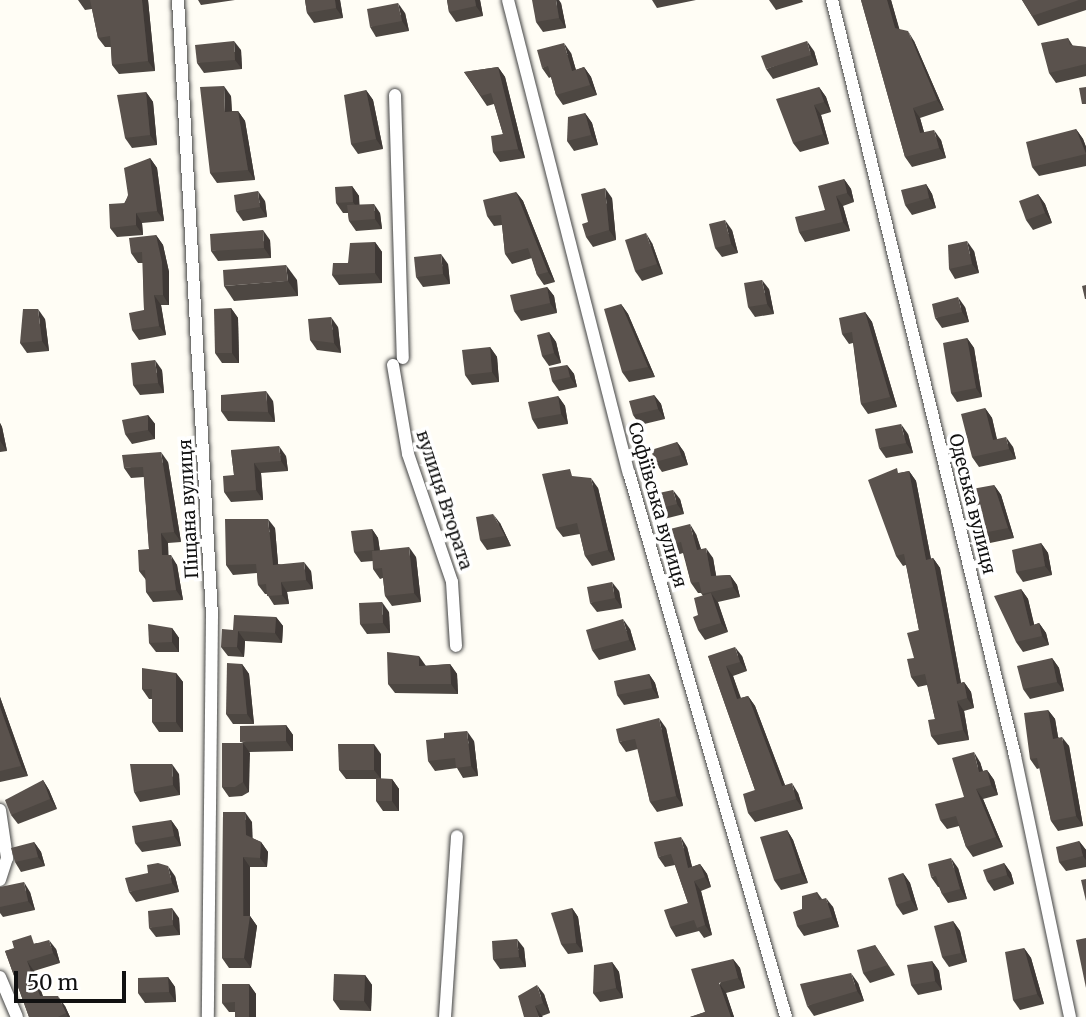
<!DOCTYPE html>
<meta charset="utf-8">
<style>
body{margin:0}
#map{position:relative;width:1086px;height:1017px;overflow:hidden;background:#fffdf5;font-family:Merriweather,serif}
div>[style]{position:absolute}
.roads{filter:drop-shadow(0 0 2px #444) drop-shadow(0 0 2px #444)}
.street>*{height:12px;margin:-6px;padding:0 6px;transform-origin:6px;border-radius:6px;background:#fff}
.wall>*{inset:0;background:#4d4742}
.shaded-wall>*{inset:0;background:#3f3936}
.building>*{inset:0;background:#5a524d}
span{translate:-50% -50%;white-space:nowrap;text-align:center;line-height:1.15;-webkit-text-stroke:7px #fff;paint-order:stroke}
.street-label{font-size:18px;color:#111}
.scale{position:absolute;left:14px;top:971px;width:112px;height:32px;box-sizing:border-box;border:4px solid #111;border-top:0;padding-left:9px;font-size:21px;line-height:24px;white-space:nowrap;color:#111;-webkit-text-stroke:5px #fff;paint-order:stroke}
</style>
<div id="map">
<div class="roads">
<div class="street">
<div style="left:178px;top:0;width:617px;rotate:86.84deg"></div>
<div style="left:212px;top:616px;width:401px;rotate:90.6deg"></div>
<div style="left:508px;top:0;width:488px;rotate:75.7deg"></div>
<div style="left:629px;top:473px;width:566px;rotate:73.9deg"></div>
<div style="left:832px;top:0;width:778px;rotate:76.39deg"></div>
<div style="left:1015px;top:756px;width:267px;rotate:78.1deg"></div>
<div style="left:395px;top:95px;width:263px;rotate:88.3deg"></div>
<div style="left:393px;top:365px;width:90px;rotate:80.4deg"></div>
<div style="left:408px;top:454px;width:135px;rotate:71deg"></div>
<div style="left:452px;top:582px;width:64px;rotate:86.4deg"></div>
<div style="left:0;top:810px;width:49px;rotate:81.7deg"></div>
<div style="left:7px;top:858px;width:23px;rotate:108deg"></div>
<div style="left:0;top:977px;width:43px;rotate:67deg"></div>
<div style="left:445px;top:1017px;width:181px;rotate:-86.2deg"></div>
</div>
</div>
<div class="wall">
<div style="clip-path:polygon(78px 0,148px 0,155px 71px,119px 74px,112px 65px,111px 47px,105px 47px,98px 38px,92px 9px,85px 10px)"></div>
<div style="clip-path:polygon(198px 0,235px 0,201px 5px)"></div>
<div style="clip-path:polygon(305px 0,340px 0,343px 18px,314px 23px,307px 13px)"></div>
<div style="clip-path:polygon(447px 0,480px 0,483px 16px,456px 22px,449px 12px)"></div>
<div style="clip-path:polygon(652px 0,696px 0,657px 8px)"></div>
<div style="clip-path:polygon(769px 0,802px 0,803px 2px,776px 10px)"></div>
<div style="clip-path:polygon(861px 0,891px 0,899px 29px,914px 41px,944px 110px,920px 118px,924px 132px,941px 140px,946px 158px,912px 167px,905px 157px)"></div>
<div style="clip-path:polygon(1022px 0,1086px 0,1086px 10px,1038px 26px)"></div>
<div style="clip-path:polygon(561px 3px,566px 28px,543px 32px,536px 22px)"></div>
<div style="clip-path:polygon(405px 13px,409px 31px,376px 37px,370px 27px)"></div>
<div style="clip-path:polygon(1068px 38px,1073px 46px,1086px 47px,1086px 76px,1056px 83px,1049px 73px)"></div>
<div style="clip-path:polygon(241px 50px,242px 69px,204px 73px,197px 63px)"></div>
<div style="clip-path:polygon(814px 51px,818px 65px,773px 79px,766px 69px)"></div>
<div style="clip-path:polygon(571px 53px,576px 70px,584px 67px,591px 77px,597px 95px,563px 105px,556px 95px,551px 77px,549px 78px,542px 68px)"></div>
<div style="clip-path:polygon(498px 67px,505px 77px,525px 158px,500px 162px,493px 152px,503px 134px,494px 104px,487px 106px,464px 72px)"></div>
<div style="clip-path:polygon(819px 87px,826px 97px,831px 112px,821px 115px,829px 144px,800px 152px,793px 143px)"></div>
<div style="clip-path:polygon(366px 90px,373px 100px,383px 149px,358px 154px,351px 144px)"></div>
<div style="clip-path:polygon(146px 92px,153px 102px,157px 145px,132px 148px,125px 138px)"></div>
<div style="clip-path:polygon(231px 96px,232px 111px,238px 111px,245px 121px,255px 180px,217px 183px,210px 173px)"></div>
<div style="clip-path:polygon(585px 113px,592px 123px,598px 145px,574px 151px,567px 141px)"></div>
<div style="clip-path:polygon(1076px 129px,1083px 139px,1086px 147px,1086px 166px,1039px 176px,1032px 167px)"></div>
<div style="clip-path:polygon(150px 158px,157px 168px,164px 221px,142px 223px,143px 235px,117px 237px,110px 228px)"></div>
<div style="clip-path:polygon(844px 179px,851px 189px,854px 202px,843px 206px,850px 231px,805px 242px,799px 232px,825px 210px)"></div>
<div style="clip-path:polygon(926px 184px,932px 194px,936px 208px,912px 215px,905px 205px)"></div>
<div style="clip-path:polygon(352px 186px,359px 196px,359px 205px,380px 213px,382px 229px,356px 231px,349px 221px,348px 213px,343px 213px,336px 203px)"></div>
<div style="clip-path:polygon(516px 192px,523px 201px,555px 282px,544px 285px,537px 275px,532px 258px,512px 264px,505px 254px,502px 225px,494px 226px,487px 216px)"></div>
<div style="clip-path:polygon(1038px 194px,1045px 204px,1052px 223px,1033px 230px,1026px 220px)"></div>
<div style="clip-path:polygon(612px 198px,616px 240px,593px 247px,586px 237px,588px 222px)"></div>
<div style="clip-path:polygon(265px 201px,267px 217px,243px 221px,236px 211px)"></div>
<div style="clip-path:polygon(732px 230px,738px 253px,722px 257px,715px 248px)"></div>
<div style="clip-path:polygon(156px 235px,163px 245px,169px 272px,169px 305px,161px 305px,166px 335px,139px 340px,132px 330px,144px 310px,143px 263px,138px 263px,131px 253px)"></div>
<div style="clip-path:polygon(270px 240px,271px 258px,218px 261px,211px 251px)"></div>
<div style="clip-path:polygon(375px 242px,382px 252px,382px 283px,339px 285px,332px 275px)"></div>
<div style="clip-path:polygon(652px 243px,663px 274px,642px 281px,635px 271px)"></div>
<div style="clip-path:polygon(974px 251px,979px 273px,955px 279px,949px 269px)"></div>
<div style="clip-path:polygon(448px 264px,450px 284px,423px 287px,416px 277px)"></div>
<div style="clip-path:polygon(297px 280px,298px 296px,234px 301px,224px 286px)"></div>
<div style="clip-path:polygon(547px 287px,554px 296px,557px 313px,521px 321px,514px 311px)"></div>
<div style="clip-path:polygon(769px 289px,774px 314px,755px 317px,748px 307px)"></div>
<div style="clip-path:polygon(621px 304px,628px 314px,655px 377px,629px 382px,622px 372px)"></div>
<div style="clip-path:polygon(965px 307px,969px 322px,942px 328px,935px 318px)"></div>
<div style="clip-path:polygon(231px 308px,238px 318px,239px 363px,222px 363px,215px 353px)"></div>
<div style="clip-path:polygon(865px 312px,872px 322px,897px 407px,868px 414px,861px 404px,853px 343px,849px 344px,842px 334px)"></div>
<div style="clip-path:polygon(45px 319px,49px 351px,27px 353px,20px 343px)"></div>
<div style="clip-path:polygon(338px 327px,341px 353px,317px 350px,310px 340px)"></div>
<div style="clip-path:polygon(549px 332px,556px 342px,561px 363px,549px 366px,542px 356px)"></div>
<div style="clip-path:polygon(967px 338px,974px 348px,982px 397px,957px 402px,951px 393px)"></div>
<div style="clip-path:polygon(490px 347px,497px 357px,499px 382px,472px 385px,465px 375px)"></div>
<div style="clip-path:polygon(567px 365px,574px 374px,577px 387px,559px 391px,552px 381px)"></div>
<div style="clip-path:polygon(162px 370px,164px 393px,140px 395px,133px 385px)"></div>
<div style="clip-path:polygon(654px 395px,661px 404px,665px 419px,640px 425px,633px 415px)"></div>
<div style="clip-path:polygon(558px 396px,565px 406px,568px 424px,538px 429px,532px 419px)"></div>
<div style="clip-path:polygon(273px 401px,275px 422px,228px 421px,221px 411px)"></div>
<div style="clip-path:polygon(985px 408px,992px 418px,997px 439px,1013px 447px,1016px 459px,979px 467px,972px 457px)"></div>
<div style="clip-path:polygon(148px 415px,155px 424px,155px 439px,132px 444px,125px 434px)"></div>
<div style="clip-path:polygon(0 423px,2px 427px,7px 451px,0 452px)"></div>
<div style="clip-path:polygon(908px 434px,913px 453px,886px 458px,879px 448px)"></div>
<div style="clip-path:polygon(677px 442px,684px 452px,688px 465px,662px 472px,655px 462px)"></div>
<div style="clip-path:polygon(231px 450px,286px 456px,288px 471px,261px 473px,263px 500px,231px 502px,224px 492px,234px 475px)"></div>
<div style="clip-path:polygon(168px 462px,181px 542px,168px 543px,168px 555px,177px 565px,183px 600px,153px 602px,146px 592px,146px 580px,139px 571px,149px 549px,144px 477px,131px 478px,124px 468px)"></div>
<div style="clip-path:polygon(909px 471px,916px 481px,931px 559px,933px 558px,940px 568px,961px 683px,964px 682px,971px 692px,974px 708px,964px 711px,969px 740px,938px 745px,931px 736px,935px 719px,927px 685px,918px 687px,911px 677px,919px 630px,906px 565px,903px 566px,896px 556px,900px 473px)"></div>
<div style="clip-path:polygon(575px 477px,598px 488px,615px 560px,592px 566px,585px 556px,580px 534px,563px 537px,556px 528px)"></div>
<div style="clip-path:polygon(994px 485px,1001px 495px,1014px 538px,990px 543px,983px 533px)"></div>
<div style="clip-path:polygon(680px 499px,684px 514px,664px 519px,657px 509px)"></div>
<div style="clip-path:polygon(500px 523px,511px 546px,487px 550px,480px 540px)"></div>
<div style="clip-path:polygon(275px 528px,278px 564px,311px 571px,313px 589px,287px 592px,289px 604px,274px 605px,267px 594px,265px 594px,258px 585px,257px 573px,233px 575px,226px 565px)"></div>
<div style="clip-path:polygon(372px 529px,378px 538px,380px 551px,416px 557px,421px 602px,392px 606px,385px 596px,383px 578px,380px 579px,373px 569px,373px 561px,361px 562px,354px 552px)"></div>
<div style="clip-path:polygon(696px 534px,701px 549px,713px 558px,716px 576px,730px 575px,737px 585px,740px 597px,718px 602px,728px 632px,705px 640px,698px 630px,698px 615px,703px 596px,701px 593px,698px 593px,691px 583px,683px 553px,677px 555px,670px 545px)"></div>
<div style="clip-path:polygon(1041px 543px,1048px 553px,1052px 575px,1023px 582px,1016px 572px)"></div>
<div style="clip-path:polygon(1021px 589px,1028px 599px,1034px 625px,1039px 623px,1046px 633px,1049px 645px,1023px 652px,1016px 642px)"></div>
<div style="clip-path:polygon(619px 591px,622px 608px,597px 612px,590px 603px)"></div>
<div style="clip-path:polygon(389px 612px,390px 633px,367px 634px,360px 624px)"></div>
<div style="clip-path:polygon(276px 617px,283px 626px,282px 643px,245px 641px,244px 657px,228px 656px,221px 647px,233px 630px)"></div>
<div style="clip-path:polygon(172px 628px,179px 638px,179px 652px,156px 652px,149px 643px)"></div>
<div style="clip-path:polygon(630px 629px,636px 650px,599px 660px,592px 650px)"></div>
<div style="clip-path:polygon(708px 656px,742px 656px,747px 671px,733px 676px,741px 698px,748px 696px,755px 706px,785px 785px,798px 793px,803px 809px,755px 822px,748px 813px,755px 790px)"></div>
<div style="clip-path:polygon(1052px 658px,1059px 668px,1064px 691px,1030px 699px,1023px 689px)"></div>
<div style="clip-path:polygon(242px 664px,249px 674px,254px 724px,233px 724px,226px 714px)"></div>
<div style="clip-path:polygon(450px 664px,457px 674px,458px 694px,395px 693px,388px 684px,426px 666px)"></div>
<div style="clip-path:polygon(176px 673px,183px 682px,183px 732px,159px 732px,152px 722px,152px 699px,149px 699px,142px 689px)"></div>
<div style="clip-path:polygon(649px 674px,655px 683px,659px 698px,624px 705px,617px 695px)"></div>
<div style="clip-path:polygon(0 697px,28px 776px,0 782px)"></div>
<div style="clip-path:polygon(1048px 710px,1055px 719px,1058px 737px,1069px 746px,1083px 826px,1058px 831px,1051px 821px,1040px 768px,1037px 769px,1030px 759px)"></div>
<div style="clip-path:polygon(286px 725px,293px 735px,293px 751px,249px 752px,249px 792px,242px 796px,229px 797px,222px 787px,241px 743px)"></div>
<div style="clip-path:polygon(666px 728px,683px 806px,657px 812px,650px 802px,638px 749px,626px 752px,619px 742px)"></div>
<div style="clip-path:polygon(474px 741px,478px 776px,463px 778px,457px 768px,435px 771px,428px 761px)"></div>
<div style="clip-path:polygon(381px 754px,381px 779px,392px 779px,399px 789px,399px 811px,383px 811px,376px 801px,376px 779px,346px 779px,339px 770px)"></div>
<div style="clip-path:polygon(980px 762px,983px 771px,987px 770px,994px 780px,998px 795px,983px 799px,1003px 847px,973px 857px,966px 847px,959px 826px,947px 829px,940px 820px,964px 797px)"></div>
<div style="clip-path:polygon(179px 774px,180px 795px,140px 802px,134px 792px)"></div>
<div style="clip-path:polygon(43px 780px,49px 790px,57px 809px,18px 824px,11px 815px)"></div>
<div style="clip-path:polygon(223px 812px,252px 822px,252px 838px,261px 842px,268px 852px,267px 867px,250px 867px,250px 916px,257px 926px,251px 968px,229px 968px,222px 958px)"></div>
<div style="clip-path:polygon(171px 820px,178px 830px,181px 846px,142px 852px,135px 843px)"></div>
<div style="clip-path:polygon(787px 830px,793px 840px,808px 883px,781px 890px,774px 880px)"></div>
<div style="clip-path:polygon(1079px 841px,1086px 850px,1086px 867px,1066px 871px,1059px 862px)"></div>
<div style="clip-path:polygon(34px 842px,41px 852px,45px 866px,21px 872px,15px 862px)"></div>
<div style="clip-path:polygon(687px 847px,692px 867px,700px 864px,707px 874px,711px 887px,701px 891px,712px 935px,704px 938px,699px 931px,676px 937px,670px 927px,688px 903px,675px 865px,665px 867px,658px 857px)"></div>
<div style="clip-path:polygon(1004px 863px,1011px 873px,1014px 884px,994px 891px,987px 881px)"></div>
<div style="clip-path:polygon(958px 868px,967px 899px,948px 903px,942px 894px,939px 887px,938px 887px,931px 877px)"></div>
<div style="clip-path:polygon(903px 873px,910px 883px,918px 910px,903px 915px,896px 905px)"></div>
<div style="clip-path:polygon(175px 876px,179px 892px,136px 902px,129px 892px)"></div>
<div style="clip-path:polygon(0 887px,30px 892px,35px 910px,3px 917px,0 913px)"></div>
<div style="clip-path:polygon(817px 892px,822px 899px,833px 907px,839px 927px,804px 936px,797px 926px,802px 909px)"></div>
<div style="clip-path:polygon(572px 908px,578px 917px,583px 952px,568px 954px,561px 944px)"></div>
<div style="clip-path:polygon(179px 918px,180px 935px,156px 937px,149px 928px)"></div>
<div style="clip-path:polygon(953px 921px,960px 931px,967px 962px,949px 967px,942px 957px)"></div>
<div style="clip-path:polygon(37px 943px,56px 949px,60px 963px,34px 971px,43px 996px,65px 1006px,70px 1017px,29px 1017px,5px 951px)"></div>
<div style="clip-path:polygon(875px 945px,895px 975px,870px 983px,863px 973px)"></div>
<div style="clip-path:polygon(524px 948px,526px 967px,500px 969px,493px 959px)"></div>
<div style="clip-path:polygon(1024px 948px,1031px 958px,1044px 1004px,1020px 1010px,1013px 1000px)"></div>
<div style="clip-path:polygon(733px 959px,740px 968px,745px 988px,726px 993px,734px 1017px,690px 1017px,705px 1012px)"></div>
<div style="clip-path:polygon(932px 961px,939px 971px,942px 990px,918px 995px,911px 985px)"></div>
<div style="clip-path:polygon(612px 962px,619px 972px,623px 998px,600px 1002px,593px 993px)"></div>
<div style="clip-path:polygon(365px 975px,372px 985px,371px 1011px,340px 1010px,333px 1000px)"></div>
<div style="clip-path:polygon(168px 977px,175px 987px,176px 1002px,145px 1003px,138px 993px)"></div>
<div style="clip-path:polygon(858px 983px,864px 1001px,814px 1016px,807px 1006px)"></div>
<div style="clip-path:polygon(249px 984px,256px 994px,235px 1012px,229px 1012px,222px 1003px)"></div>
<div style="clip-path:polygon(544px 994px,550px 1013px,542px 1016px,524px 1017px)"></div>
</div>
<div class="shaded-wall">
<div style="clip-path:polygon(142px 0,148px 0,155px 71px,148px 61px)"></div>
<div style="clip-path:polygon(335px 0,340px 0,343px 18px,336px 8px)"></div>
<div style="clip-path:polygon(475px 0,480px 0,483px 16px,476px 6px)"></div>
<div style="clip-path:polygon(556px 0,559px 0,561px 3px,566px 28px,559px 18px)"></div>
<div style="clip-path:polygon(887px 0,891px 0,902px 38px,895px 28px)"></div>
<div style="clip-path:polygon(398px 3px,405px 13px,409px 31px,402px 21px)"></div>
<div style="clip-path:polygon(908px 31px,914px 41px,944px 110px,937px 100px)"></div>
<div style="clip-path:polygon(234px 41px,241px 50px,242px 69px,235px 60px)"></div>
<div style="clip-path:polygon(807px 41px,814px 51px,818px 65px,811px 55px)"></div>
<div style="clip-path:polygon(564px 43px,571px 53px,579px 81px,572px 71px)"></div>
<div style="clip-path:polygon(498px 67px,505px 77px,525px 158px,518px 149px)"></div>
<div style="clip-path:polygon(584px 67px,591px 77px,597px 95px,590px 85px)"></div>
<div style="clip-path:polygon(224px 86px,231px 96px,232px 122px,225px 112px)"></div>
<div style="clip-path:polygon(819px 87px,826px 97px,831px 112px,824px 102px)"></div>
<div style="clip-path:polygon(366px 90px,373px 100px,383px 149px,376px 139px)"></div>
<div style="clip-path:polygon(146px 92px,153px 102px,157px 145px,150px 135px)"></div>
<div style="clip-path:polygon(814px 105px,821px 115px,829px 144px,823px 134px)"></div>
<div style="clip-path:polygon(913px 108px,920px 118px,927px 143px,920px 133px)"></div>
<div style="clip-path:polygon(238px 111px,245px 121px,255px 180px,248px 170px)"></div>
<div style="clip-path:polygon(585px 113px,592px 123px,598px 145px,591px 135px)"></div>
<div style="clip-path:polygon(1076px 129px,1083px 139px,1086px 147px,1086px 153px)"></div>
<div style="clip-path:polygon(934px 130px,941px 140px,946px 158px,939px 148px)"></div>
<div style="clip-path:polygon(150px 158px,157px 168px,164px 221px,157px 211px)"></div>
<div style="clip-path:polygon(844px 179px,851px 189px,854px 202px,847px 193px)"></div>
<div style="clip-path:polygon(926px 184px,932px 194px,936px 208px,929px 198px)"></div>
<div style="clip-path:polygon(352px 186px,359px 196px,360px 212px,353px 202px)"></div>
<div style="clip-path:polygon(605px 188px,612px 198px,616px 240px,609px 230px)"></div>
<div style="clip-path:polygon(258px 191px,265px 201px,267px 217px,260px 207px)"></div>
<div style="clip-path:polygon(516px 192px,523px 201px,555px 282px,548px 272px)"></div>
<div style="clip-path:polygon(1038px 194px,1045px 204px,1052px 223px,1045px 213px)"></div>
<div style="clip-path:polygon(836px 196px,843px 206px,850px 231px,843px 222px)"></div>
<div style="clip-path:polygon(374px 204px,380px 213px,382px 229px,375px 219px)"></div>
<div style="clip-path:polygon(136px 213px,142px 223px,143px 235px,136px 225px)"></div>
<div style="clip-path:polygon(725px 220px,732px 230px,738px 253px,731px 244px)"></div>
<div style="clip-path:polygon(263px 230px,270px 240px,271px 258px,264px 248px)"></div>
<div style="clip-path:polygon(646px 233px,652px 243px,663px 274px,657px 264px)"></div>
<div style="clip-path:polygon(156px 235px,163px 245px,169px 272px,169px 305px,163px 295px)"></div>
<div style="clip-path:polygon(967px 241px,974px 251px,979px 273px,972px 264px)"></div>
<div style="clip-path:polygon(375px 242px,382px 252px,382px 283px,375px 273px)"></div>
<div style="clip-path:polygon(441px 254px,448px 264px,450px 284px,443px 274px)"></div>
<div style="clip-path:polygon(286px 265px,297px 280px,298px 296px,288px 281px)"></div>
<div style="clip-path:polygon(762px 280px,769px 289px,774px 314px,767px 304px)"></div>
<div style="clip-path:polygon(547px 287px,554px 296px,557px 313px,550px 303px)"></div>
<div style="clip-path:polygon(154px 295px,161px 305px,166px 335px,159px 326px)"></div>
<div style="clip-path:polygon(958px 297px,965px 307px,969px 322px,962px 312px)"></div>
<div style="clip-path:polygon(621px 304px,628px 314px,655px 377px,648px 367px)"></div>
<div style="clip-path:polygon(231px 308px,238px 318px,239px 363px,232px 353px)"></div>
<div style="clip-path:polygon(38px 309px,45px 319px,49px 351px,42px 341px)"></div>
<div style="clip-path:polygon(865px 312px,872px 322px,897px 407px,890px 397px)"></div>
<div style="clip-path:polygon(331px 317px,338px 327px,341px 353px,334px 343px)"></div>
<div style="clip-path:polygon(549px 332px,556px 342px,561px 363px,554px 353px)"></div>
<div style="clip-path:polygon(967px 338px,974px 348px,982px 397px,976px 388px)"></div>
<div style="clip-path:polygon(490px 347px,497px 357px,499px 382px,492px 372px)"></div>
<div style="clip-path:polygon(155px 360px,162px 370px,164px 393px,158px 383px)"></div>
<div style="clip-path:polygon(567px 365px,574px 374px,577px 387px,570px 377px)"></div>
<div style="clip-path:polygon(266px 391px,273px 401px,275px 422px,268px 412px)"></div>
<div style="clip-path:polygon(654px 395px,661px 404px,665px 419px,658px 409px)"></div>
<div style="clip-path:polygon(558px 396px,565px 406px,568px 424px,561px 414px)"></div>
<div style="clip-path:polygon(985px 408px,992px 418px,999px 450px,993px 440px)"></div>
<div style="clip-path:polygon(148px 415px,155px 424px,155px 439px,148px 430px)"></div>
<div style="clip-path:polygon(0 423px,2px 427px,7px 451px,0 441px)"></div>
<div style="clip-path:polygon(901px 424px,908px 434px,913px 453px,906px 443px)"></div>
<div style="clip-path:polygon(1006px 437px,1013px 447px,1016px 459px,1009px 449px)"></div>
<div style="clip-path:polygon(677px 442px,684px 452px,688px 465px,681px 455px)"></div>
<div style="clip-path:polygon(279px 446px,286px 456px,288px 471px,281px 461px)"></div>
<div style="clip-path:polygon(161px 452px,168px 462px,181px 542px,174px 532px)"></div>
<div style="clip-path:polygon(254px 463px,261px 473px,263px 500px,256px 490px)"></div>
<div style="clip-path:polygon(909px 471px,916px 481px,933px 570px,926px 560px)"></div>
<div style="clip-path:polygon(591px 478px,598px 488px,615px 560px,608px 550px)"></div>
<div style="clip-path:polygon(994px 485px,1001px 495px,1014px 538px,1008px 528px)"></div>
<div style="clip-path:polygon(673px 490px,680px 499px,684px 514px,677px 504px)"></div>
<div style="clip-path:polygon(493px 514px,500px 523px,511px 546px,505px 536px)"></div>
<div style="clip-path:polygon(268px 519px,275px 528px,279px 575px,273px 565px)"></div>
<div style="clip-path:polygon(690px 524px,696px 534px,704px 559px,697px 550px)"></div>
<div style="clip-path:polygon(372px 529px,378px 538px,381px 560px,374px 550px)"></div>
<div style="clip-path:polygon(161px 533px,168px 543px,169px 565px,162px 555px)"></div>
<div style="clip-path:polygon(1041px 543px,1048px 553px,1052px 575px,1045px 566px)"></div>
<div style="clip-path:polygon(409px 547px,416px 557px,421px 602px,414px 593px)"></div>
<div style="clip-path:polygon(706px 548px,713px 558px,718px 586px,711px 576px)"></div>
<div style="clip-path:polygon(171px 555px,177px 565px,183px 600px,176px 590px)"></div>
<div style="clip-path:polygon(933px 558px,940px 568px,963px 694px,957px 684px)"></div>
<div style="clip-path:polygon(304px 562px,311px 571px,313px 589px,306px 580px)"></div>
<div style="clip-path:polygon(730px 575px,737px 585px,740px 597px,733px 587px)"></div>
<div style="clip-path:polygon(281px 582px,287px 592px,289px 604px,282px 595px)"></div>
<div style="clip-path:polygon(612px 582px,619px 591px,622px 608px,615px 598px)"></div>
<div style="clip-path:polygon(1021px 589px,1028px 599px,1037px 636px,1030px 626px)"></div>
<div style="clip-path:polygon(711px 593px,718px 603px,728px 632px,721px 623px)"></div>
<div style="clip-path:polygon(382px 602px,389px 612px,390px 633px,383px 623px)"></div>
<div style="clip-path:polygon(276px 617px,283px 626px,282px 643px,275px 633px)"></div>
<div style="clip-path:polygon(623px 619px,630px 629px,636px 650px,629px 640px)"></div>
<div style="clip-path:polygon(1039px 623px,1046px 633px,1049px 645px,1042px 636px)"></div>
<div style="clip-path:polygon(172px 628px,179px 638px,179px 652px,172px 642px)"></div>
<div style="clip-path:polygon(238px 631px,245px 641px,244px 657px,237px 647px)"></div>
<div style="clip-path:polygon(735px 647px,742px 656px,747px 671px,740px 662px)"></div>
<div style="clip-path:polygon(419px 656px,426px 666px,419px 666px)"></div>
<div style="clip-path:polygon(1052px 658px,1059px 668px,1064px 691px,1057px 682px)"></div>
<div style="clip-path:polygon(242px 664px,249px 674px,254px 724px,247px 714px)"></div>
<div style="clip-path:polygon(450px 664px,457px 674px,458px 694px,451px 684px)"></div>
<div style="clip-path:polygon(726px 666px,733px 676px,744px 709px,737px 699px)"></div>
<div style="clip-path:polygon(176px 673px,183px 682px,183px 732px,176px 722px)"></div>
<div style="clip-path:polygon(649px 674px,655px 683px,659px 698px,652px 688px)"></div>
<div style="clip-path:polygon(964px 682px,971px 692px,974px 708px,967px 698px)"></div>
<div style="clip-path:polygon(748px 696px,755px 706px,789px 796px,782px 786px)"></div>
<div style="clip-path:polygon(0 697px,28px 776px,21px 766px,0 707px)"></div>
<div style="clip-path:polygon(957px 701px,964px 711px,969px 740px,963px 730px)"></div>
<div style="clip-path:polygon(1048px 710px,1055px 719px,1060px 748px,1053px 739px)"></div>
<div style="clip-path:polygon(659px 718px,666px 728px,683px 806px,676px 796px)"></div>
<div style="clip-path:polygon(286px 725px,293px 735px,293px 751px,286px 741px)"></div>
<div style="clip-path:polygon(467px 731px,474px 741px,478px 776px,471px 766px)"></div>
<div style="clip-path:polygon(1062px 737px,1069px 746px,1083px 826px,1076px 816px)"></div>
<div style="clip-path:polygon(243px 743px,250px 753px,249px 792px,243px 782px)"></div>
<div style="clip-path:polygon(374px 744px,381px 754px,381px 779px,374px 770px)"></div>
<div style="clip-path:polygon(974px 752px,980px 762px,986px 782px,979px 772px)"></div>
<div style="clip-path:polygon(172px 764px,179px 774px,180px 795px,173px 785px)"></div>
<div style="clip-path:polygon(987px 770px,994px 780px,998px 795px,991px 785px)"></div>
<div style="clip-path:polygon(392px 779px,399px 789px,399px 811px,392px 801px)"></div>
<div style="clip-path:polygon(43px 780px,49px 790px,57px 809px,50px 799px)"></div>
<div style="clip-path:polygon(792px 783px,798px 793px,803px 809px,796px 799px)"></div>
<div style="clip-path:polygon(976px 789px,983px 799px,1003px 847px,996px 837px)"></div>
<div style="clip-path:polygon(245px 812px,252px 822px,253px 845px,246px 835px)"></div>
<div style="clip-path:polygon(171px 820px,178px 830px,181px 846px,174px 836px)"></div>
<div style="clip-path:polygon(787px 830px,793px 840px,808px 883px,801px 873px)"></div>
<div style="clip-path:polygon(681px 837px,687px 847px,695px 878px,688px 868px)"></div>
<div style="clip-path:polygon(1079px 841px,1086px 850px,1086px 860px,1083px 856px)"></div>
<div style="clip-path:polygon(34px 842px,41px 852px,45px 866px,38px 857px)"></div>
<div style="clip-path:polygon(261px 842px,268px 852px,267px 867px,260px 858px)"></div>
<div style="clip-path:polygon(243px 857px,250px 867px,250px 916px,257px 926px,251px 968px,244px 958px)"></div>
<div style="clip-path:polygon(951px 858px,958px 868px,967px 899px,960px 889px)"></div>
<div style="clip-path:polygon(1004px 863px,1011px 873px,1014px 884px,1007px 875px)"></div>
<div style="clip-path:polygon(700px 864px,707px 874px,711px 887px,705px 877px)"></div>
<div style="clip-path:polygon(168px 866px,175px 876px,179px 892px,172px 883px)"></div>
<div style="clip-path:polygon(903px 873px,910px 883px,918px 910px,911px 900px)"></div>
<div style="clip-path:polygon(694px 881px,701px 891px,712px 935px,705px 925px)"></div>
<div style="clip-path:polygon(24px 882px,30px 892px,35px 910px,28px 901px)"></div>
<div style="clip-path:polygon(826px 898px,833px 907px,839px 927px,832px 917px)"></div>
<div style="clip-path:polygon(172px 908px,179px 918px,180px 935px,173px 925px)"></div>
<div style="clip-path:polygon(572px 908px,578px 917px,583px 952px,576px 943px)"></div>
<div style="clip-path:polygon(953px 921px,960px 931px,967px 962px,961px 953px)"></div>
<div style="clip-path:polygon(517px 939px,524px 948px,526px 967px,519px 957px)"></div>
<div style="clip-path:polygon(49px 940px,56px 949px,60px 963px,53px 953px)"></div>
<div style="clip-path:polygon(1024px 948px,1031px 958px,1044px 1004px,1037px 994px)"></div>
<div style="clip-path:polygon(733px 959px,740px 968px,745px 988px,738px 978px)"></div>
<div style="clip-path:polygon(27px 961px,34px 971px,46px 1006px,40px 996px)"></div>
<div style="clip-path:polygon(932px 961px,939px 971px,942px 990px,935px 981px)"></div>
<div style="clip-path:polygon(612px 962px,619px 972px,623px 998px,616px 988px)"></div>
<div style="clip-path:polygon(851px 973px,858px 983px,864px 1001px,857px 991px)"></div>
<div style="clip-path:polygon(365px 975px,372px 985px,371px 1011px,364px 1001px)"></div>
<div style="clip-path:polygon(168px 977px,175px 987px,176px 1002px,169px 992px)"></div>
<div style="clip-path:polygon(719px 983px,726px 993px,734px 1017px,731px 1017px)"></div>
<div style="clip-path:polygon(249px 984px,256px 994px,256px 1017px,249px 1017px)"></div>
<div style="clip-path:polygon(537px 985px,544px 994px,550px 1013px,543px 1003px)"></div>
<div style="clip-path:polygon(58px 996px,65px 1006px,70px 1017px,68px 1017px,66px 1013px)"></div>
<div style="clip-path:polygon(535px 1006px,542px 1016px,543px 1017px,539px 1017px)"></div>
</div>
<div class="building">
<div style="clip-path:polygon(90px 0,142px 0,148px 61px,112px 65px,110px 36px,98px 38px)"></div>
<div style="clip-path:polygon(305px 0,335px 0,336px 8px,307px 13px)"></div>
<div style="clip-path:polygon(447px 0,475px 0,476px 6px,449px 12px)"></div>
<div style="clip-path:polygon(532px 0,556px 0,559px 18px,536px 22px)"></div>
<div style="clip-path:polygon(861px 0,887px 0,895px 28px,908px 31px,937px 100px,913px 108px,920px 133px,934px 130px,939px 148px,905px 157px)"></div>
<div style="clip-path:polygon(1022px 0,1079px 0,1032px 16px)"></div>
<div style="clip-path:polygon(398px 3px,402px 21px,370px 27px,367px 9px)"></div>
<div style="clip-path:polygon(1068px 38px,1070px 45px,1086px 47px,1086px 64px,1049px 73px,1041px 43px)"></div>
<div style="clip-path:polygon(234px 41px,235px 60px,197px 63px,195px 45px)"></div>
<div style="clip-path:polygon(807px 41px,811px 55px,766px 69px,761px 56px)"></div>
<div style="clip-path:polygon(564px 43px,572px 71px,584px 67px,590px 85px,556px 95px,548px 66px,542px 68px,537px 50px)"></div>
<div style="clip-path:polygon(498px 67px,518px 149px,493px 152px,491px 136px,503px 134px,491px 93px,481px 96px,464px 72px)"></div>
<div style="clip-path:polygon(224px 86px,225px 112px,238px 111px,248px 170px,210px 173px,200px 87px)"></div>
<div style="clip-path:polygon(819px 87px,824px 102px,814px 105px,823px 134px,793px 143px,776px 99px)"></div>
<div style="clip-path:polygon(1086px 87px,1086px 104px,1082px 104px,1079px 88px)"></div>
<div style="clip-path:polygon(366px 90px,376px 139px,351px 144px,344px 95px)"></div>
<div style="clip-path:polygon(146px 92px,150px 135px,125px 138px,117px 95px)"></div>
<div style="clip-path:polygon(585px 113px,591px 135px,567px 141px,568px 117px)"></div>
<div style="clip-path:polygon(1076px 129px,1086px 154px,1032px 167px,1026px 142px)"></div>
<div style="clip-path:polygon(150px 158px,157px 211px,136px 213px,136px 225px,110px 228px,109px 204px,125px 203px,128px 195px,124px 168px)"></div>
<div style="clip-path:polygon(844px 179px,847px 193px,836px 196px,843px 222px,799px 232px,795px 217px,825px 210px,818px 186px)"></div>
<div style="clip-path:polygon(926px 184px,929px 198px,905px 205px,901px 190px)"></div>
<div style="clip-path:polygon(352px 186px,353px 202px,336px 203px,335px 187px)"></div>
<div style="clip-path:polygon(605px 188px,609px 230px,586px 237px,582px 224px,588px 222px,581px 194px)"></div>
<div style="clip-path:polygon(258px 191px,260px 207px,236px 211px,234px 195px)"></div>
<div style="clip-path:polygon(516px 192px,548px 272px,537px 275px,528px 248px,505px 254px,501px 215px,487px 216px,483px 200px)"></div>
<div style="clip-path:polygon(1038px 194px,1045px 213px,1026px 220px,1019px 201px)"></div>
<div style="clip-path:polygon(374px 204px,375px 219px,349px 221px,347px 205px)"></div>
<div style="clip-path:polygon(725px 220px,731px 244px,715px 248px,709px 224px)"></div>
<div style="clip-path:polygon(263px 230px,264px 248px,211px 251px,210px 234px)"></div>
<div style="clip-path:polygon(646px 233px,657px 264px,635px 271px,625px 240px)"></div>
<div style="clip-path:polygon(156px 235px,162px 262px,163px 295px,154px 295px,159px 326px,132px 330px,129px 313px,144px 310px,142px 252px,131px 253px,129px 238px)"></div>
<div style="clip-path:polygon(967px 241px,972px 264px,949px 269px,948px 245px)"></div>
<div style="clip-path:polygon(375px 242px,375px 273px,332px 275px,333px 263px,348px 263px,350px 243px)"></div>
<div style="clip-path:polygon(441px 254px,443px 274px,416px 277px,414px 257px)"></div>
<div style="clip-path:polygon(286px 265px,288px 281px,224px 286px,223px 270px)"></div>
<div style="clip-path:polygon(762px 280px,767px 304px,748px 307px,744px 283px)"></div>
<div style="clip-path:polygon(1086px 285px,1086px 299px,1085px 299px,1082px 286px)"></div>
<div style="clip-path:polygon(547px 287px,550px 303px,514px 311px,510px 295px)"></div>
<div style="clip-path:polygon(958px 297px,962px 312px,935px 318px,932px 304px)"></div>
<div style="clip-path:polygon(621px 304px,648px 367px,622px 372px,604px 309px)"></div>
<div style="clip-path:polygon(231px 308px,232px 353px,215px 353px,214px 309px)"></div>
<div style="clip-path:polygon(23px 309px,38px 309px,42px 341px,20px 343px)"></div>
<div style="clip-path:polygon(865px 312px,890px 397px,861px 404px,852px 332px,842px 334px,839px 318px)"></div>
<div style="clip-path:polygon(331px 317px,334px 343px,310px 340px,308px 319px)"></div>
<div style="clip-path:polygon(549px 332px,554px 353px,542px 356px,537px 335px)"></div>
<div style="clip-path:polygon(967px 338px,976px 388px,951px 393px,943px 343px)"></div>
<div style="clip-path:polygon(490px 347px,492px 372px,465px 375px,462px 350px)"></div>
<div style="clip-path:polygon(155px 360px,158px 383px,133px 385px,131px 363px)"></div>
<div style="clip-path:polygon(567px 365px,570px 377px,552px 381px,549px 368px)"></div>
<div style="clip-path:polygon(266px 391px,268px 412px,221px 411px,221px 395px)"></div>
<div style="clip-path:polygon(654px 395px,658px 409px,633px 415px,629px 401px)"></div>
<div style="clip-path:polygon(558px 396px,561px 414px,532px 419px,528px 402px)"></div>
<div style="clip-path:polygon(985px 408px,993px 440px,1006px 437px,1009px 449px,972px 457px,961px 414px)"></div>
<div style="clip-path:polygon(148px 415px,148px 430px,125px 434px,122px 420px)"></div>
<div style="clip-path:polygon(901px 424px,906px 443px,879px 448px,875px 429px)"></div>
<div style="clip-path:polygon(677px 442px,681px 455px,655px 462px,651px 450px)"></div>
<div style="clip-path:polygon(279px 446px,281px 461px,254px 463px,256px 490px,224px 492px,223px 476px,234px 475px,231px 450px)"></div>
<div style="clip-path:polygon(161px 452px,174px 532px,161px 533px,162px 555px,171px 555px,176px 590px,146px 592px,145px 570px,139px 571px,138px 550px,149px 549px,143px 467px,124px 468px,122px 455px)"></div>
<div style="clip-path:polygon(897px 468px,898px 473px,909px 471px,926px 560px,933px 558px,957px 684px,964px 682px,967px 698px,957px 701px,963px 730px,931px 736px,928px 720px,935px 719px,925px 674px,911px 677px,907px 659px,914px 658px,907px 633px,919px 630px,904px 554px,896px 556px,868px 480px)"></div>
<div style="clip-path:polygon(570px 469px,572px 476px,591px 478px,608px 550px,585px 556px,577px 523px,556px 528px,542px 474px)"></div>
<div style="clip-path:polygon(994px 485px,1008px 528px,983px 533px,972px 489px)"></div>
<div style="clip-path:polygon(673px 490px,677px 504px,657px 509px,654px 494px)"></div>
<div style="clip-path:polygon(493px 514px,505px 536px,480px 540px,476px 517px)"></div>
<div style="clip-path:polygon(225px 519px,268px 519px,273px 565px,304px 562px,306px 580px,281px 582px,282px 595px,267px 596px,266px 584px,258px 585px,256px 564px,226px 565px)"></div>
<div style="clip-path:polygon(690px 524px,697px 550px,706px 548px,711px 576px,730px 575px,733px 587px,702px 594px,699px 582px,691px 583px,681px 542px,670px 545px,666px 530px)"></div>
<div style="clip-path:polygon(372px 529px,374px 550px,354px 552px,351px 531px)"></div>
<div style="clip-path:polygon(1041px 543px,1045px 566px,1016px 572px,1012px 550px)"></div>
<div style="clip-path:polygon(409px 547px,414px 593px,385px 596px,382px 568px,373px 569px,372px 551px)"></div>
<div style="clip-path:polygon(612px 582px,615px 598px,590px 603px,587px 587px)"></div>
<div style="clip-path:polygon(1021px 589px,1030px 626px,1039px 623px,1042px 636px,1016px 642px,994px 596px)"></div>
<div style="clip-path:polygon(711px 593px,721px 623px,698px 630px,693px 617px,698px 615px,694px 598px)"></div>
<div style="clip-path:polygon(382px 602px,383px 623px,360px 624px,359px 603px)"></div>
<div style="clip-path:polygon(234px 615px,276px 617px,275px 633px,238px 631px,237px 647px,221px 647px,222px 629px,233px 630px)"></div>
<div style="clip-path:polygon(623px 619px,629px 640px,592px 650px,586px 630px)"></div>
<div style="clip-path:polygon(148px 624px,172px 628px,172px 642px,149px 643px)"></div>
<div style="clip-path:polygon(735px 647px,740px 662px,726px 666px,737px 699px,748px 696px,782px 786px,792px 783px,796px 799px,748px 813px,743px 794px,755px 790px,708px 656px)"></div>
<div style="clip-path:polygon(387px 652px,419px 656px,419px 666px,450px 664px,451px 684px,388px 684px)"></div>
<div style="clip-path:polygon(1052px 658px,1057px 682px,1023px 689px,1017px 666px)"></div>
<div style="clip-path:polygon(227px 663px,242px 664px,247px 714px,226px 714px)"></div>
<div style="clip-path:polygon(142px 668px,176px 673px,176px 722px,152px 722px,152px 689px,142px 689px)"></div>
<div style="clip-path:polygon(649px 674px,652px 688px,617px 695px,614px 681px)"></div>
<div style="clip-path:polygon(0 707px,21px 766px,0 771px)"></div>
<div style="clip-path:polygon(1048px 710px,1053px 739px,1062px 737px,1076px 816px,1051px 821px,1037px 758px,1030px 759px,1024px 713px)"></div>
<div style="clip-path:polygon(659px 718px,676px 796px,650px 802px,635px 739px,619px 742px,616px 729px)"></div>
<div style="clip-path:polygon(286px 725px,286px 741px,240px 742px,240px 726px)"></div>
<div style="clip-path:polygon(467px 731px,471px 766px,456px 768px,455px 758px,428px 761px,426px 740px,444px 738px,444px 733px)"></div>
<div style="clip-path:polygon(222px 743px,243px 743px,243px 782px,235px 787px,222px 787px)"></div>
<div style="clip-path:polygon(338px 744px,374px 744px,374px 770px,339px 770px)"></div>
<div style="clip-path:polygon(974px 752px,979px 772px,987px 770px,991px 785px,976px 789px,996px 837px,966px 847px,956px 816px,940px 820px,935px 804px,964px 797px,952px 758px)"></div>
<div style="clip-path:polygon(130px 764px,172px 764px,173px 785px,134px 792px)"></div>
<div style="clip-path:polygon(376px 778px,392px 779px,392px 801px,376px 801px)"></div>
<div style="clip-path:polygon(43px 780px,50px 799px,11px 815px,5px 800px)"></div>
<div style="clip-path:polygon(223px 812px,245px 812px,246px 835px,261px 842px,260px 858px,243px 857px,243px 916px,250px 916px,244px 958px,222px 958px)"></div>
<div style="clip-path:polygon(171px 820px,174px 836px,135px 843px,132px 826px)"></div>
<div style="clip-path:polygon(787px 830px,801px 873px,774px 880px,760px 837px)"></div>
<div style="clip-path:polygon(681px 837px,688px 868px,700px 864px,705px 877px,694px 881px,705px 925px,697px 928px,694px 920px,670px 927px,664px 910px,688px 903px,671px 854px,658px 857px,654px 842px)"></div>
<div style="clip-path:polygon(1079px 841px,1083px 856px,1059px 862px,1056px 847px)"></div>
<div style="clip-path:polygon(34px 842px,38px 857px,15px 862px,11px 848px)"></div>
<div style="clip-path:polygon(951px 858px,960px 889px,942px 894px,936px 876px,931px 877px,928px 864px)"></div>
<div style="clip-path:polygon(158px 863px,168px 866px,172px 883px,129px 892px,125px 878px,148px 873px,147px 865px)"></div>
<div style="clip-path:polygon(1004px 863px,1007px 875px,987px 881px,983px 870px)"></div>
<div style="clip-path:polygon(903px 873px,911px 900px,896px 905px,888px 878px)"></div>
<div style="clip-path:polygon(1086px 879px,1086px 901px,1081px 880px)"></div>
<div style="clip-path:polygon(24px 882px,28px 901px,0 907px,0 887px)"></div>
<div style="clip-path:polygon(817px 892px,819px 900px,826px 898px,832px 917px,797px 926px,793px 912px,802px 909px,802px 896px)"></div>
<div style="clip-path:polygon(172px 908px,173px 925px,149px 928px,148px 911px)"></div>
<div style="clip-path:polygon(572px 908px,576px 943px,561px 944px,551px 913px)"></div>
<div style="clip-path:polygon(953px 921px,961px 953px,942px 957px,934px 926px)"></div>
<div style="clip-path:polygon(31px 935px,34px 944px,49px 940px,53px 953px,27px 961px,40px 996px,58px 996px,66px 1013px,58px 1017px,29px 1017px,5px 951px,14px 948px,12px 941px)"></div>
<div style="clip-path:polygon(1086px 938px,1086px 988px,1076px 940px)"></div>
<div style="clip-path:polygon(517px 939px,519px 957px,493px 959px,492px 941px)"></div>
<div style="clip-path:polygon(875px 945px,888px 965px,863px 973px,857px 950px)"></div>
<div style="clip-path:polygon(1024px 948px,1037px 994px,1013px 1000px,1005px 952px)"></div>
<div style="clip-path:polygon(733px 959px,738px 978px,719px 983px,731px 1017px,690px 1017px,705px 1012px,691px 969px)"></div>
<div style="clip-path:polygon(932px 961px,935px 981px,911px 985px,907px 965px)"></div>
<div style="clip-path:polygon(612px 962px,616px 988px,593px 993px,594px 965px)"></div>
<div style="clip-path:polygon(851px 973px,857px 991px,807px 1006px,800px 984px)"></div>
<div style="clip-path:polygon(334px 974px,365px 975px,364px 1001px,333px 1000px)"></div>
<div style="clip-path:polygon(168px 977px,169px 992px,138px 993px,138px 978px)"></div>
<div style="clip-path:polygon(222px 984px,249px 984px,249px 1017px,235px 1017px,235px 1002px,222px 1003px)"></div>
<div style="clip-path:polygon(537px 985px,543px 1003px,535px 1006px,539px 1017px,524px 1017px,518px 996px)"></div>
</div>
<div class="street-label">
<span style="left:444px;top:500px;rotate:72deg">вулиця Втората</span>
<span style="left:972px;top:504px;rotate:76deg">Одеська вулиця</span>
<span style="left:657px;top:505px;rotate:74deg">Софіївська вулиця</span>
<span style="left:189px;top:509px;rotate:-93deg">Піщана вулиця</span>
</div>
<div class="scale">50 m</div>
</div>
